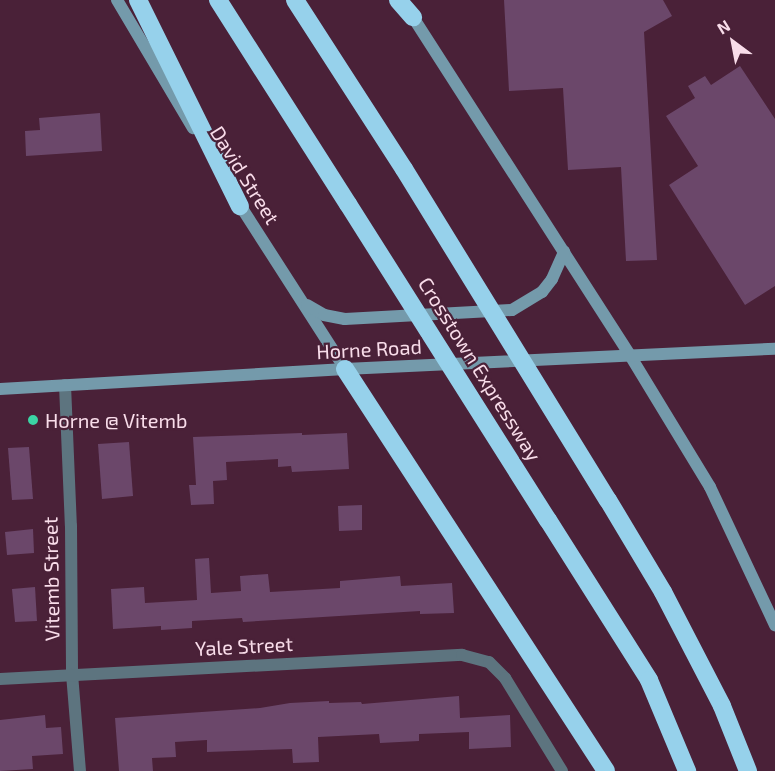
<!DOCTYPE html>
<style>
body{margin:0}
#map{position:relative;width:775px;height:771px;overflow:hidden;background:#4a2138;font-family:"Exo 2",sans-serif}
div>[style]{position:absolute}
.building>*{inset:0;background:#6b476a}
.street>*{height:12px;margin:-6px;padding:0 6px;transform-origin:6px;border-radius:6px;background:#5d747f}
.secondary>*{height:12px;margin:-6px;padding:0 6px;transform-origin:6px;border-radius:6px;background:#749aab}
.highway>*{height:18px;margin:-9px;padding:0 9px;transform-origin:9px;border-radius:9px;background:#96d1eb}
.highway-bridge>*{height:18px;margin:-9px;padding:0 9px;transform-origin:9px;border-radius:9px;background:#96d1eb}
.dots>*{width:16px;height:16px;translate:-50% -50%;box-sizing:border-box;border:3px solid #4a2138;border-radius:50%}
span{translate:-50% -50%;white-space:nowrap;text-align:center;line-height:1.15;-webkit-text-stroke:4.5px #4a2138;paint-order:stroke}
.street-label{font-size:20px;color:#f9ddea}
.poi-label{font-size:20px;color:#f9ddea}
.left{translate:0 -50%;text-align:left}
.north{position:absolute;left:703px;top:12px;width:60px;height:60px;-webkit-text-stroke:4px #4a2138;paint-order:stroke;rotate:328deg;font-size:16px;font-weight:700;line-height:24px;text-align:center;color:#f9ddea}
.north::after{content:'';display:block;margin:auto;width:21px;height:27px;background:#f9ddea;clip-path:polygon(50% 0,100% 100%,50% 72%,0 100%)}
</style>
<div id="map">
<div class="building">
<div style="clip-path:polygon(504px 0,663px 0,672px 16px,644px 32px,657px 260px,626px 261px,621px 167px,568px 170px,563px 88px,509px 91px)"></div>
<div style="clip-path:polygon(740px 66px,775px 119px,775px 286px,745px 305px,669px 185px,698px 166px,666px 116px,695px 98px,688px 86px,705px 76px,711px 85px)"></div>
<div style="clip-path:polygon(100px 113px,102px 151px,26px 156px,25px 131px,40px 130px,39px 118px)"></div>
<div style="clip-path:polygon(302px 433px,302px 435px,347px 433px,349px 469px,292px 472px,291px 466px,278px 467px,278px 459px,226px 462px,227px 480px,213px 481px,214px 504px,191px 505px,189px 485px,196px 485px,193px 437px)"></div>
<div style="clip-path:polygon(129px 442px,133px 496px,102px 499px,98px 444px)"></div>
<div style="clip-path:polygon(29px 447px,33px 499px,12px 500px,8px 448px)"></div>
<div style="clip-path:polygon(362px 505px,362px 530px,339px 531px,338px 506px)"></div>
<div style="clip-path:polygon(33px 529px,34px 553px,7px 555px,5px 532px)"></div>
<div style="clip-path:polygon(209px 558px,211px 593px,241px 591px,240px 576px,268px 574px,270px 592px,340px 588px,340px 581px,400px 576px,401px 586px,452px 583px,454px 613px,420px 614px,420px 611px,243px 622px,242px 618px,192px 621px,192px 628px,161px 630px,161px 626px,113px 629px,111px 589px,144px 587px,145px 603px,197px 600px,195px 559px)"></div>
<div style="clip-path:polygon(35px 587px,37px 621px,15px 622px,12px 589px)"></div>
<div style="clip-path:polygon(459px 696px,460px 718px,510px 715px,511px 747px,469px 749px,469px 732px,419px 734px,419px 741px,380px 743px,379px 734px,318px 737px,319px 762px,293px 763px,292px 749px,207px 752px,207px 740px,175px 742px,176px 757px,152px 758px,153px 771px,119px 771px,115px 718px,260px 708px,290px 703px,329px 701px,329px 703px,361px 702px,362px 704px)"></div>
<div style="clip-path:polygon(45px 715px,46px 728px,61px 727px,63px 754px,32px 756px,33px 769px,0 771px,0 720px)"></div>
</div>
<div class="street">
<div style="left:65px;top:385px;width:141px;rotate:87.6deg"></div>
<div style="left:71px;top:526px;width:148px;rotate:89.6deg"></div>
<div style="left:72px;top:674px;width:97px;rotate:85.3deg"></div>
<div style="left:0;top:679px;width:463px;rotate:-3deg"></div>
<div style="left:462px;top:655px;width:28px;rotate:15deg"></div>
<div style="left:489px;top:662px;width:23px;rotate:45deg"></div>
<div style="left:505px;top:678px;width:109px;rotate:58.5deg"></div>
</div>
<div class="secondary">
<div style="left:117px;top:0;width:149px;rotate:59.3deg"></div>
<div style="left:409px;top:11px;width:411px;rotate:57.3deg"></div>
<div style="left:631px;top:357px;width:152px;rotate:58.7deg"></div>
<div style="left:710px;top:487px;width:153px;rotate:64.8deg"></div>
<div style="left:236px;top:199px;width:202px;rotate:57.3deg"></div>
<div style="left:307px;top:305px;width:20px;rotate:30deg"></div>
<div style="left:324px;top:315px;width:21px;rotate:11deg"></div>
<div style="left:345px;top:319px;width:167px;rotate:-3.1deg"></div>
<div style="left:512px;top:310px;width:35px;rotate:-31deg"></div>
<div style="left:542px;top:292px;width:16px;rotate:-52deg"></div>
<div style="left:552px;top:279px;width:30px;rotate:-66deg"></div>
<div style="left:0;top:389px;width:346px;rotate:-3.3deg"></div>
<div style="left:345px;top:369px;width:430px;rotate:-2.7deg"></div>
</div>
<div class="highway">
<div style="left:138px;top:0;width:230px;rotate:63.7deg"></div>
<div style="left:218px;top:0;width:242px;rotate:57.5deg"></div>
<div style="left:295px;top:0;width:201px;rotate:57.2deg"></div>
<div style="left:398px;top:0;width:23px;rotate:49deg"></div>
<div style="left:345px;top:369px;width:479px;rotate:57deg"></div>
<div style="left:608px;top:500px;width:107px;rotate:59.1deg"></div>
<div style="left:663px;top:592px;width:128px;rotate:62.6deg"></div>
<div style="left:722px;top:706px;width:70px;rotate:68.2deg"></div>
<div style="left:548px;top:520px;width:189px;rotate:57.7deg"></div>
<div style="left:649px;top:680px;width:99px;rotate:67.3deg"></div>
</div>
<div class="highway-bridge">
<div style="left:404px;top:169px;width:389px;rotate:58.4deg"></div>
<div style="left:348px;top:204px;width:374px;rotate:57.7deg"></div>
</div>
<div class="dots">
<div style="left:33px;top:420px;background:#3bd4a4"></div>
</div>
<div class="street-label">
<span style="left:245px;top:175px;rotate:58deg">David Street</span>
<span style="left:369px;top:349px;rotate:-3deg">Horne Road</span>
<span style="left:480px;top:369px;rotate:58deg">Crosstown Expressway</span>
<span style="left:51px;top:579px;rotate:-91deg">Vitemb Street</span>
<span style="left:244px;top:646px;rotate:-3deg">Yale Street</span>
</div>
<div class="poi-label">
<span class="left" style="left:45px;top:420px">Horne @ Vitemb</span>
</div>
<div class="north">N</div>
</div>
